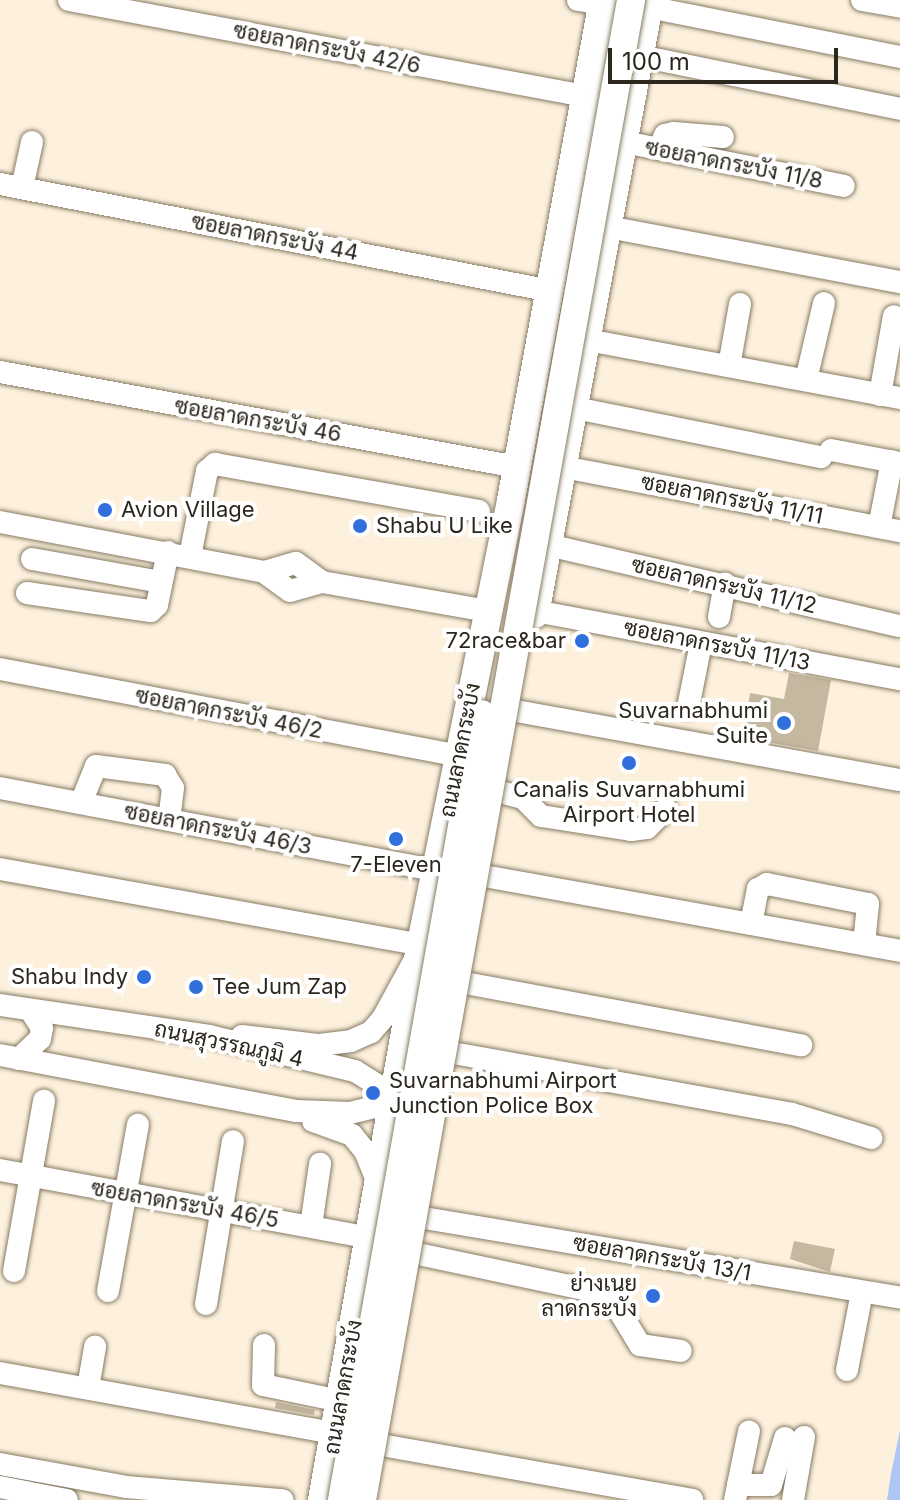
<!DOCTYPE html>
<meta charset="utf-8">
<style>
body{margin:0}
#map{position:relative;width:900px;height:1500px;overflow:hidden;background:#fdf1dd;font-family:Inter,Sarabun,sans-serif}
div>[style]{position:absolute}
.water>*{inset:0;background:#acc7f4}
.building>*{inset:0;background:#c5b8a0}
.roads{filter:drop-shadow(0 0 2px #877b64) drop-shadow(0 0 2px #877b64)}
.minor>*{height:22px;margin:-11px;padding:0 11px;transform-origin:11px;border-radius:11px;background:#fff}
.major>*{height:28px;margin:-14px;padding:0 14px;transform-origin:14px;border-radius:14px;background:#fff}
.bridges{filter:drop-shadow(0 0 2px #877b64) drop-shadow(0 0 2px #877b64)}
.major-bridge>*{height:28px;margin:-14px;padding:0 14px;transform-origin:14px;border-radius:14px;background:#fff}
.dots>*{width:22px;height:22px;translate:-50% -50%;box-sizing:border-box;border:4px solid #fff;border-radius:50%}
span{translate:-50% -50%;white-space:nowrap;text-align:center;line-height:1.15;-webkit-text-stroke:8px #fff;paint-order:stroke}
.street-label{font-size:22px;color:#2c271e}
.poi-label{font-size:22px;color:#2c271e}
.left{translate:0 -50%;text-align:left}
.right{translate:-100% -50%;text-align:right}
.scale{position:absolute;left:608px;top:48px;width:230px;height:36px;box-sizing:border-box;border:4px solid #2c271e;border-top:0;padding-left:10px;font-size:24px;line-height:28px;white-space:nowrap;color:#2c271e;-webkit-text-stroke:6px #fff;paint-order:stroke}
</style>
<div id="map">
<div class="water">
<div style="clip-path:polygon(900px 1430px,900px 1500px,887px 1500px,891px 1474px)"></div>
</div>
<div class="building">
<div style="clip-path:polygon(789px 673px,831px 680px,818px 751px,743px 738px,750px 693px,784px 699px)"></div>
<div style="clip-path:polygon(794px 1241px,835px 1249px,830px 1272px,790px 1259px)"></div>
<div style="clip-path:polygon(276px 1402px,315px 1410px,314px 1415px,275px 1408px)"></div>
</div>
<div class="roads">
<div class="minor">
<div style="left:69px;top:0;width:525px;rotate:10.54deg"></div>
<div style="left:578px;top:0;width:24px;rotate:9deg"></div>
<div style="left:862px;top:0;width:39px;rotate:10deg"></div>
<div style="left:648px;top:7px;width:257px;rotate:11.2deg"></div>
<div style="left:640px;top:56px;width:265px;rotate:11.5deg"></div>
<div style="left:624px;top:142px;width:224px;rotate:11.3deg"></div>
<div style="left:659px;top:149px;width:15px;rotate:-67deg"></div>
<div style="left:665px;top:135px;width:9px;rotate:-13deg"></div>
<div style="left:674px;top:133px;width:49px;rotate:4.7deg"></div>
<div style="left:0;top:184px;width:561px;rotate:10.99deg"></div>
<div style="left:22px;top:188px;width:47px;rotate:-77.7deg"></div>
<div style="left:608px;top:227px;width:297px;rotate:10.7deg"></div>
<div style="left:587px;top:340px;width:318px;rotate:10.5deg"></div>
<div style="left:729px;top:366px;width:63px;rotate:-79.9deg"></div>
<div style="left:0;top:372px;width:526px;rotate:10.41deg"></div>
<div style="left:806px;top:380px;width:79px;rotate:-76.8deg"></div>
<div style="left:880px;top:395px;width:80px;rotate:-80deg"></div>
<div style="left:575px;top:408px;width:251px;rotate:11.3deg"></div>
<div style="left:831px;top:450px;width:70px;rotate:10.7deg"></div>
<div style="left:563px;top:467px;width:343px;rotate:10.8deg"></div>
<div style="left:0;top:522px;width:269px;rotate:10.7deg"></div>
<div style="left:264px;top:572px;width:32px;rotate:36deg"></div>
<div style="left:290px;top:591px;width:33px;rotate:-16deg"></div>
<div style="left:879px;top:527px;width:67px;rotate:-78.9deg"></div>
<div style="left:548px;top:545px;width:360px;rotate:13deg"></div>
<div style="left:190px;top:556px;width:87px;rotate:-78.7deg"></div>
<div style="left:207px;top:471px;width:11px;rotate:-41deg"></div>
<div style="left:215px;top:464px;width:268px;rotate:10.1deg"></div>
<div style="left:32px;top:559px;width:131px;rotate:10.1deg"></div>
<div style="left:264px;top:572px;width:33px;rotate:-16deg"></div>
<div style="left:296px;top:563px;width:32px;rotate:36deg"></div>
<div style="left:322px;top:582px;width:169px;rotate:9.9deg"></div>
<div style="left:27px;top:593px;width:125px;rotate:8.3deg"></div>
<div style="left:151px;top:611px;width:8px;rotate:-45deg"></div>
<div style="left:157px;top:605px;width:54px;rotate:-78.3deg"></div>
<div style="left:535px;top:611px;width:371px;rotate:10.6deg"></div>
<div style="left:719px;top:617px;width:34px;rotate:-80deg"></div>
<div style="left:0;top:669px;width:467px;rotate:10.7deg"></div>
<div style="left:688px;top:708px;width:66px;rotate:-78.7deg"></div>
<div style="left:516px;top:711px;width:390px;rotate:10.2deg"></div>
<div style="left:0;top:788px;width:444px;rotate:10.7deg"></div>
<div style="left:500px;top:792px;width:24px;rotate:15deg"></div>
<div style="left:523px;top:798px;width:25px;rotate:45deg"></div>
<div style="left:541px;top:816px;width:91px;rotate:8.8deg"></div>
<div style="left:631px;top:830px;width:16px;rotate:-7deg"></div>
<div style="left:647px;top:828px;width:27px;rotate:-45deg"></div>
<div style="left:81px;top:803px;width:40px;rotate:-68deg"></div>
<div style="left:96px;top:766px;width:70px;rotate:7.4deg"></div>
<div style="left:165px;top:775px;width:15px;rotate:58deg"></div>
<div style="left:173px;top:788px;width:31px;rotate:97deg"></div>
<div style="left:0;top:869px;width:428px;rotate:10.2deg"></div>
<div style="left:484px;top:876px;width:423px;rotate:10.2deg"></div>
<div style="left:751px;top:924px;width:36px;rotate:-79deg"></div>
<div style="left:758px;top:889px;width:10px;rotate:-29deg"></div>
<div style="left:767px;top:884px;width:103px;rotate:11.2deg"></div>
<div style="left:868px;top:904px;width:40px;rotate:95.7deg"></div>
<div style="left:465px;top:983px;width:342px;rotate:10.5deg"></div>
<div style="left:0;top:1005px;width:211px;rotate:8.4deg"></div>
<div style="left:209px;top:1036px;width:150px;rotate:13.5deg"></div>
<div style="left:355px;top:1071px;width:57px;rotate:32deg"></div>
<div style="left:242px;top:1036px;width:78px;rotate:6.7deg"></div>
<div style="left:319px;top:1045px;width:32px;rotate:-7deg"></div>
<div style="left:351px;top:1041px;width:22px;rotate:-24deg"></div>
<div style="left:371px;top:1032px;width:18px;rotate:-49deg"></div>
<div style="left:383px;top:1018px;width:63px;rotate:-61.4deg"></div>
<div style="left:453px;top:1053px;width:344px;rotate:10.2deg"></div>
<div style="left:792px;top:1114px;width:83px;rotate:16.9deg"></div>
<div style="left:0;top:1055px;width:302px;rotate:10.7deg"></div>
<div style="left:297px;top:1111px;width:53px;rotate:2.2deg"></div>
<div style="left:350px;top:1113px;width:55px;rotate:-13.8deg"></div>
<div style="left:19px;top:1059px;width:29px;rotate:-44deg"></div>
<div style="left:40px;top:1039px;width:11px;rotate:-80deg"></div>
<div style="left:42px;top:1028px;width:20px;rotate:-123deg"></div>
<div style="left:313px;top:1121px;width:41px;rotate:19.7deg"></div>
<div style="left:352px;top:1135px;width:21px;rotate:51deg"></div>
<div style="left:365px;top:1151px;width:35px;rotate:68deg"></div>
<div style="left:0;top:1170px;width:377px;rotate:10.4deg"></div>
<div style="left:424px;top:1218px;width:483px;rotate:9.5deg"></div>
<div style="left:311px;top:1226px;width:63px;rotate:-81.7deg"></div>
<div style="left:418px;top:1254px;width:184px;rotate:11.9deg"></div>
<div style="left:598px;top:1292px;width:21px;rotate:35deg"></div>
<div style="left:615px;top:1304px;width:48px;rotate:58.6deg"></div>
<div style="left:640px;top:1345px;width:41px;rotate:8.3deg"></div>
<div style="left:14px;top:1271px;width:173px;rotate:-80deg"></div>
<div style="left:108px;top:1291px;width:169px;rotate:-79.8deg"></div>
<div style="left:206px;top:1304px;width:165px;rotate:-80.6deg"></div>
<div style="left:264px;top:1345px;width:40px;rotate:91.4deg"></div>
<div style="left:263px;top:1385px;width:79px;rotate:11.7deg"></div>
<div style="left:847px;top:1370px;width:79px;rotate:-79.1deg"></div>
<div style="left:0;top:1373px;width:340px;rotate:10.2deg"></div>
<div style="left:88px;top:1388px;width:42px;rotate:-80.3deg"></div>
<div style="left:381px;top:1445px;width:316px;rotate:10deg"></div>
<div style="left:0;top:1464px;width:128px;rotate:10.3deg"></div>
<div style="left:126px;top:1487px;width:157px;rotate:4.8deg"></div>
<div style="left:738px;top:1485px;width:33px"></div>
<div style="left:771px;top:1485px;width:49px;rotate:-73.4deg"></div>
<div style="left:0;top:1487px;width:68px;rotate:11deg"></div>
<div style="left:735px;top:1500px;width:70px;rotate:-78.5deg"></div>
<div style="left:793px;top:1500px;width:64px;rotate:-80.1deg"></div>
</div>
<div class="major">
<div style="left:535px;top:614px;width:625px;rotate:-79.39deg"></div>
<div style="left:322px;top:1500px;width:556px;rotate:-79.94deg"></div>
<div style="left:419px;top:953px;width:462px;rotate:-78.5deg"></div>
<div style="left:511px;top:500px;width:508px;rotate:-79.57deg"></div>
</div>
</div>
<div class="bridges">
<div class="major-bridge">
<div style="left:342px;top:1500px;width:798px;rotate:-79.9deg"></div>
<div style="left:362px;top:1500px;width:1524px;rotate:-79.83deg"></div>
</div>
</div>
<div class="dots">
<div style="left:105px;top:510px;background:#306fdc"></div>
<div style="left:360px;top:526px;background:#306fdc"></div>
<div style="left:582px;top:641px;background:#306fdc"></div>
<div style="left:784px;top:723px;background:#306fdc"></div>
<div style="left:629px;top:763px;background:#306fdc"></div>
<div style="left:396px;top:839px;background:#306fdc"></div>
<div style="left:144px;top:977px;background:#306fdc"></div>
<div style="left:196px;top:987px;background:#306fdc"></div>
<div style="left:373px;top:1093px;background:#306fdc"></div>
<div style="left:653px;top:1296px;background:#306fdc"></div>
</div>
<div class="street-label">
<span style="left:327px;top:48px;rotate:11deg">ซอยลาดกระบัง 42/6</span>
<span style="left:734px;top:164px;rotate:11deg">ซอยลาดกระบัง 11/8</span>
<span style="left:275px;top:237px;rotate:11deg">ซอยลาดกระบัง 44</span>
<span style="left:258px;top:420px;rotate:10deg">ซอยลาดกระบัง 46</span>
<span style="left:732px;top:499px;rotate:11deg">ซอยลาดกระบัง 11/11</span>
<span style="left:724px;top:585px;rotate:13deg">ซอยลาดกระบัง 11/12</span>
<span style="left:717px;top:645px;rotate:11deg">ซอยลาดกระบัง 11/13</span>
<span style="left:229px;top:713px;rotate:11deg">ซอยลาดกระบัง 46/2</span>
<span style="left:460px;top:750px;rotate:-79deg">ถนนลาดกระบัง</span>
<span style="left:218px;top:829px;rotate:11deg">ซอยลาดกระบัง 46/3</span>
<span style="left:229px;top:1044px;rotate:12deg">ถนนสุวรรณภูมิ 4</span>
<span style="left:185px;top:1204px;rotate:10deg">ซอยลาดกระบัง 46/5</span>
<span style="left:662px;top:1258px;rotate:10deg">ซอยลาดกระบัง 13/1</span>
<span style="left:343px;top:1387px;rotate:-80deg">ถนนลาดกระบัง</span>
</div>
<div class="poi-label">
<span class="left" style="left:121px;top:510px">Avion Village</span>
<span class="left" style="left:376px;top:526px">Shabu U Like</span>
<span class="right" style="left:566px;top:641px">72race&amp;bar</span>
<span class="right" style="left:768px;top:723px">Suvarnabhumi<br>Suite</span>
<span style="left:629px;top:802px">Canalis Suvarnabhumi<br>Airport Hotel</span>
<span style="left:396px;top:865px">7-Eleven</span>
<span class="right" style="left:128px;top:977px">Shabu Indy</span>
<span class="left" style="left:212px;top:987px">Tee Jum Zap</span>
<span class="left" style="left:389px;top:1093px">Suvarnabhumi Airport<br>Junction Police Box</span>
<span class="right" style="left:637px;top:1296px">ย่างเนย<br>ลาดกระบัง</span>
</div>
<div class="scale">100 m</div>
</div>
